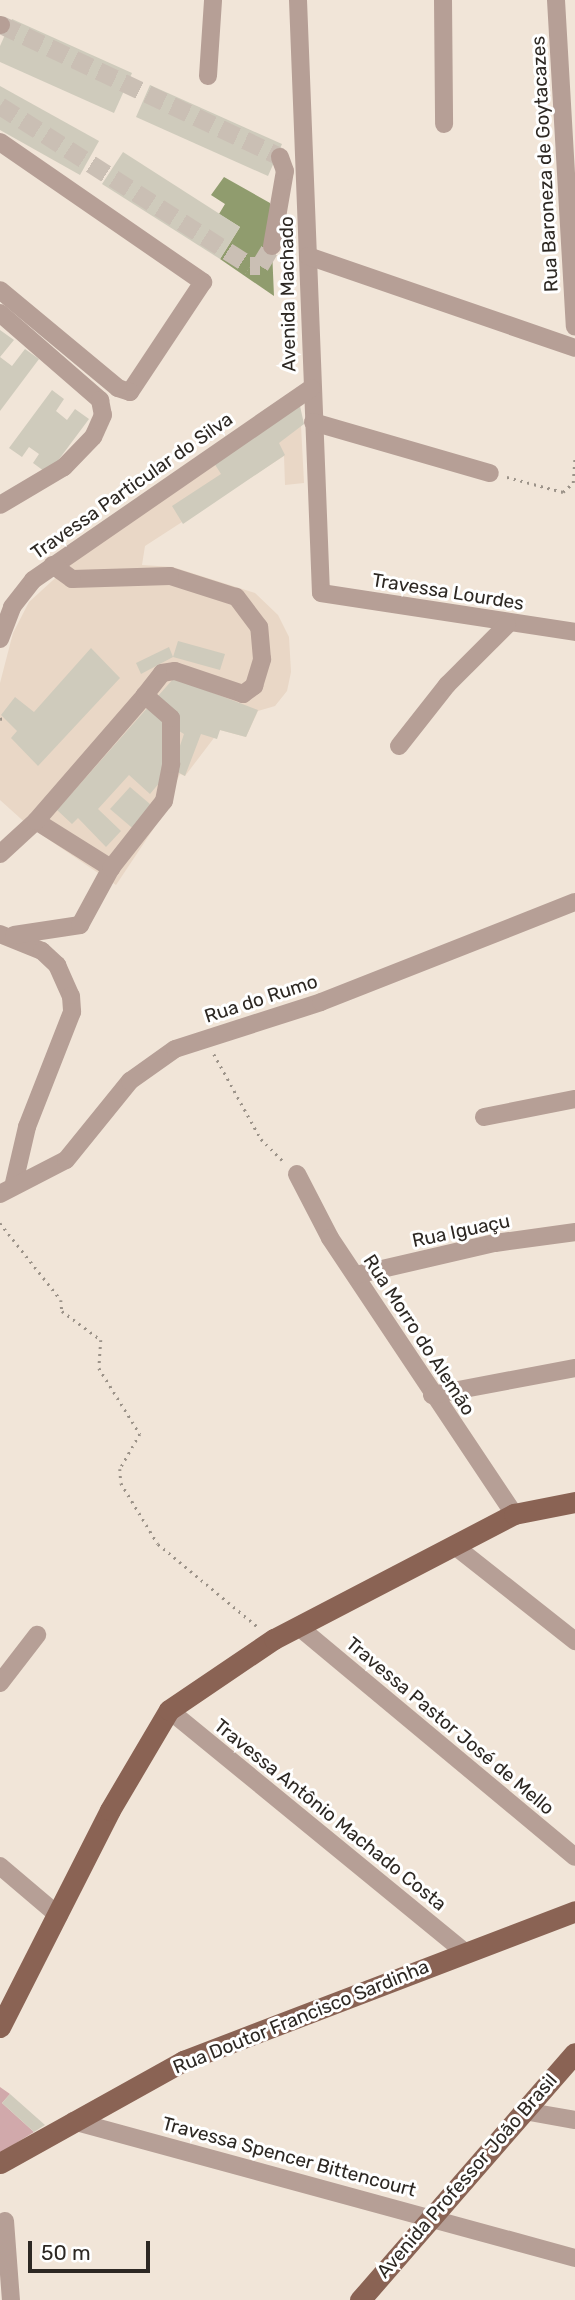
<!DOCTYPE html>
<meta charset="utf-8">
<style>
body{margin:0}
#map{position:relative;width:575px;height:2300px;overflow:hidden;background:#f1e5d8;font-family:Rubik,sans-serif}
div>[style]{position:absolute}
.built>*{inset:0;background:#e9d7c6}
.green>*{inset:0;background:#d1a9ab}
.water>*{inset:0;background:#909c6e}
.building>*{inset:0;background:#cfcbbc}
.minor-tunnel>*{height:18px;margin-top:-9px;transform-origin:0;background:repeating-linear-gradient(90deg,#cabfb4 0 18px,transparent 0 27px)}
.path>*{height:2.5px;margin-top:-1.25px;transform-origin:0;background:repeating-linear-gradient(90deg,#9c9389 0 2px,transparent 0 7px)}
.minor>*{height:18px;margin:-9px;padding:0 9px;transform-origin:9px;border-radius:9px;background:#b69f96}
.major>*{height:21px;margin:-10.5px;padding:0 10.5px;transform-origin:10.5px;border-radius:10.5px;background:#8a6354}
span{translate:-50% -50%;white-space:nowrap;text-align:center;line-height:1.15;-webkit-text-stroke:6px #fff;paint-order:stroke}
.street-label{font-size:19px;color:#2d2823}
.scale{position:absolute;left:28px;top:2241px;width:122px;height:32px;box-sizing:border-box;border:4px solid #2d2823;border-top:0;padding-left:9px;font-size:21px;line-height:24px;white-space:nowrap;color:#2d2823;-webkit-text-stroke:5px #fff;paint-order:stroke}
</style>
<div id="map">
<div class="built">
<div style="clip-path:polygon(300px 406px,304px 483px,285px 485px,284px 456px,145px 546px,142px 565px,173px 567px,255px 593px,278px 615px,289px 637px,291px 672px,287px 691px,275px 706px,258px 711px,246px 737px,220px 730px,185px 776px,180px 774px,154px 828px,116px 885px,30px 827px,0 800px,0 683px,13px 633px,29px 602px,75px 560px)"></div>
</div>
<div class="green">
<div style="clip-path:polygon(0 2087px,10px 2094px,2px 2103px,34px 2132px,0 2153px)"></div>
</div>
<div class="water">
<div style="clip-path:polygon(224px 177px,270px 203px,274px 296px,220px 259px,240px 227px,219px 214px,225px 204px,211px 195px)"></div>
</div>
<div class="building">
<div style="clip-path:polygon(12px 19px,132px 73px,114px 113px,0 62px,0 46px)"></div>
<div style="clip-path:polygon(150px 85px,282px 144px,268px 176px,136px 117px)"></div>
<div style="clip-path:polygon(0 86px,99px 141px,80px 175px,0 130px)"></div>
<div style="clip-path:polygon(123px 152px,240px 227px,220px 259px,102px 184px)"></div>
<div style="clip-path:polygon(0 330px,14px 340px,0 357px,12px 366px,25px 349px,39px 359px,0 411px)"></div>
<div style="clip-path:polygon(52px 390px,64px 399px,56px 411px,67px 420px,75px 409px,89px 419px,48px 474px,33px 463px,39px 454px,29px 447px,22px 457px,9px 448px)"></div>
<div style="clip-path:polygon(300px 406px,304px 424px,279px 443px,285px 455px,183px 524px,172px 506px,221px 474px,214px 463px)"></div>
<div style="clip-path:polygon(178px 641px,225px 654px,220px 670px,173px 657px)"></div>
<div style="clip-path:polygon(169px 647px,173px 657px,141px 674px,136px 663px)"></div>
<div style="clip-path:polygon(91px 648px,120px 678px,38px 766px,11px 738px,17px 731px,1px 715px,15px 697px,34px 712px)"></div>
<div style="clip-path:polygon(174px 678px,258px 710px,246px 737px,220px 730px,217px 739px,201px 734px,185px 776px,172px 769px,184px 734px,174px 728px,180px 717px,158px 696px)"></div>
<div style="clip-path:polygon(149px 706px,166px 722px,165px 776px,150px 794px,129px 775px,98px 809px,121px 831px,106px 847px,78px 818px,72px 824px,57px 810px)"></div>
<div style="clip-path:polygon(130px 787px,157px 810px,137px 832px,110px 809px)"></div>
<div style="clip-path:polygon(10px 2094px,45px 2125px,34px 2132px,2px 2103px)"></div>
</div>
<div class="minor-tunnel">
<div style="left:1px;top:25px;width:309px;rotate:25.3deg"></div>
<div style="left:0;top:106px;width:297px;rotate:32.6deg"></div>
<div style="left:250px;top:266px;width:10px"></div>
<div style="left:260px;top:266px;width:23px;rotate:-59deg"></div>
</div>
<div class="path">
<div style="left:507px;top:477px;width:58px;rotate:15deg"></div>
<div style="left:563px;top:492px;width:13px;rotate:-42deg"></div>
<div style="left:573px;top:483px;width:27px;rotate:-86deg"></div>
<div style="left:0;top:719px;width:4px;rotate:-14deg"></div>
<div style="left:214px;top:1054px;width:97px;rotate:61.1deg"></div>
<div style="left:261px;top:1139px;width:33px;rotate:45deg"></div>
<div style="left:0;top:1223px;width:98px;rotate:51.6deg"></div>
<div style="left:61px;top:1300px;width:11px;rotate:85deg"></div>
<div style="left:62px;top:1311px;width:49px;rotate:36.6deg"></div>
<div style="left:101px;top:1340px;width:28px;rotate:94deg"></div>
<div style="left:99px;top:1368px;width:78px;rotate:58.2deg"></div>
<div style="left:140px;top:1434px;width:40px;rotate:119.7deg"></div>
<div style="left:120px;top:1469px;width:14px;rotate:86deg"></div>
<div style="left:121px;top:1483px;width:71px;rotate:58.8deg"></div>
<div style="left:158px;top:1544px;width:130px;rotate:39.7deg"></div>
</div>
<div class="minor">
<div style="left:298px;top:0;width:593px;rotate:87.78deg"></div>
<div style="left:321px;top:593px;width:257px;rotate:8.7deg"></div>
<div style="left:443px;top:0;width:124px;rotate:89.5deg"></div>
<div style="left:556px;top:0;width:327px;rotate:86.7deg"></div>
<div style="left:0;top:25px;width:1px"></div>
<div style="left:208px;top:76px;width:76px;rotate:-86.2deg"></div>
<div style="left:0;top:142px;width:247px;rotate:34.6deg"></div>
<div style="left:203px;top:282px;width:132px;rotate:123.6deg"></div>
<div style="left:130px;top:392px;width:13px;rotate:-162deg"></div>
<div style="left:118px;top:388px;width:153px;rotate:-140.3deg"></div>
<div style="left:272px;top:246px;width:76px;rotate:-80.2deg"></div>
<div style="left:285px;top:171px;width:15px;rotate:-110deg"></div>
<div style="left:308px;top:256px;width:282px;rotate:19deg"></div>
<div style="left:0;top:313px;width:133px;rotate:41deg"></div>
<div style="left:100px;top:400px;width:15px;rotate:79deg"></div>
<div style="left:103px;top:415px;width:24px;rotate:114deg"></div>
<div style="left:93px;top:437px;width:42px;rotate:134deg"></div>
<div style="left:64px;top:467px;width:74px;rotate:149.3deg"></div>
<div style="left:313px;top:422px;width:184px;rotate:16.1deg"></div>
<div style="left:0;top:639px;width:34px;rotate:-69deg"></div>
<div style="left:12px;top:607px;width:34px;rotate:-52deg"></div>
<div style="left:33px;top:580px;width:338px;rotate:-34.6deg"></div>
<div style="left:399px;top:746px;width:78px;rotate:-51.8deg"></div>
<div style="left:447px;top:685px;width:85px;rotate:-45deg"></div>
<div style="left:36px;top:821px;width:89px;rotate:32.1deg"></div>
<div style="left:0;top:854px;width:49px;rotate:-42.5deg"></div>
<div style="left:36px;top:821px;width:167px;rotate:-49.1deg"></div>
<div style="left:0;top:934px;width:45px;rotate:22deg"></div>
<div style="left:42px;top:951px;width:21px;rotate:43deg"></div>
<div style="left:57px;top:965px;width:34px;rotate:66deg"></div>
<div style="left:71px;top:996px;width:16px;rotate:86deg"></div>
<div style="left:72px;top:1012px;width:123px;rotate:111.4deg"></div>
<div style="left:27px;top:1127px;width:57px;rotate:103.1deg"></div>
<div style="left:14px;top:935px;width:67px;rotate:-8.6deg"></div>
<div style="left:80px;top:925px;width:65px;rotate:-61.5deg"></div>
<div style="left:111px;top:868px;width:85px;rotate:-51.7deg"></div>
<div style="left:164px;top:801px;width:38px;rotate:-79deg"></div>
<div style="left:171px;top:764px;width:46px;rotate:-90deg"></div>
<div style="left:171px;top:718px;width:35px;rotate:-139deg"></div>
<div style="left:145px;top:695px;width:28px;rotate:-52deg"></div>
<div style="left:162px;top:673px;width:13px;rotate:-9deg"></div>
<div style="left:175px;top:671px;width:72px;rotate:18.7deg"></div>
<div style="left:243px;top:694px;width:14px;rotate:-36deg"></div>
<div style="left:254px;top:686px;width:28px;rotate:-73deg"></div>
<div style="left:262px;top:659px;width:32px;rotate:-95deg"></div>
<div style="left:259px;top:627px;width:38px;rotate:-127deg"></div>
<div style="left:236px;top:597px;width:69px;rotate:-162.3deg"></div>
<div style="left:170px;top:576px;width:98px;rotate:178.2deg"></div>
<div style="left:72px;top:579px;width:24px;rotate:-144deg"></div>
<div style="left:484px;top:1117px;width:93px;rotate:-11.2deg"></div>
<div style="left:297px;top:1174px;width:72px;rotate:62.7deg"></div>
<div style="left:330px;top:1238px;width:332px;rotate:56.3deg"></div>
<div style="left:0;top:1194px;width:74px;rotate:-27.3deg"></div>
<div style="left:66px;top:1160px;width:102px;rotate:-51deg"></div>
<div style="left:130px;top:1081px;width:55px;rotate:-35.4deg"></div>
<div style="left:175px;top:1049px;width:153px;rotate:-17.8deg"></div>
<div style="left:321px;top:1002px;width:273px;rotate:-21.5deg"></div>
<div style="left:356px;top:1275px;width:143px;rotate:-13deg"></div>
<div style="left:495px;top:1243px;width:81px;rotate:-7.8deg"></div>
<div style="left:432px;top:1395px;width:146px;rotate:-10.7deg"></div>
<div style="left:456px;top:1547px;width:152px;rotate:38.3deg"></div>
<div style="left:299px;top:1627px;width:359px;rotate:39.8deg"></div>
<div style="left:0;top:1683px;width:61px;rotate:-52.4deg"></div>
<div style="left:169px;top:1710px;width:382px;rotate:39.3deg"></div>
<div style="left:0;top:1866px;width:77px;rotate:40.3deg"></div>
<div style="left:524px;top:2111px;width:52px;rotate:10deg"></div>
<div style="left:73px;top:2121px;width:520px;rotate:15.26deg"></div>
<div style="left:5px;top:2221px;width:79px;rotate:85.7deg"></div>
</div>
<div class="major">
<div style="left:0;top:2027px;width:243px;rotate:-63.1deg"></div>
<div style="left:110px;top:1810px;width:116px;rotate:-59.5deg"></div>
<div style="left:169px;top:1710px;width:127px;rotate:-34.1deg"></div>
<div style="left:274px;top:1639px;width:271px;rotate:-27.5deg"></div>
<div style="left:514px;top:1514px;width:62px;rotate:-11.1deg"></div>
<div style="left:0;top:2163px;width:210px;rotate:-29.1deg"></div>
<div style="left:183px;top:2061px;width:420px;rotate:-20.9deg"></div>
<div style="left:360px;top:2300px;width:327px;rotate:-49deg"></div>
</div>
<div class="street-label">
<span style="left:545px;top:164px;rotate:-93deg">Rua Baroneza de Goytacazes</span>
<span style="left:288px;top:294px;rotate:-91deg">Avenida Machado</span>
<span style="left:132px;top:486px;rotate:-35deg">Travessa Particular do Silva</span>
<span style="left:448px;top:592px;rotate:9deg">Travessa Lourdes</span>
<span style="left:261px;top:999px;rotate:-18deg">Rua do Rumo</span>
<span style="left:461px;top:1231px;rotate:-12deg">Rua Iguaçu</span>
<span style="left:419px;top:1335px;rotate:57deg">Rua Morro do Alemão</span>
<span style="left:450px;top:1726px;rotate:40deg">Travessa Pastor José de Mello</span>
<span style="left:330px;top:1815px;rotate:39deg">Travessa Antônio Machado Costa</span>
<span style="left:301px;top:2017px;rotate:-22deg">Rua Doutor Francisco Sardinha</span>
<span style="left:289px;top:2157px;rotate:15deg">Travessa Spencer Bittencourt</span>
<span style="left:467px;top:2176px;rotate:-49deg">Avenida Professor João Brasil</span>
</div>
<div class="scale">50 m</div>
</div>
